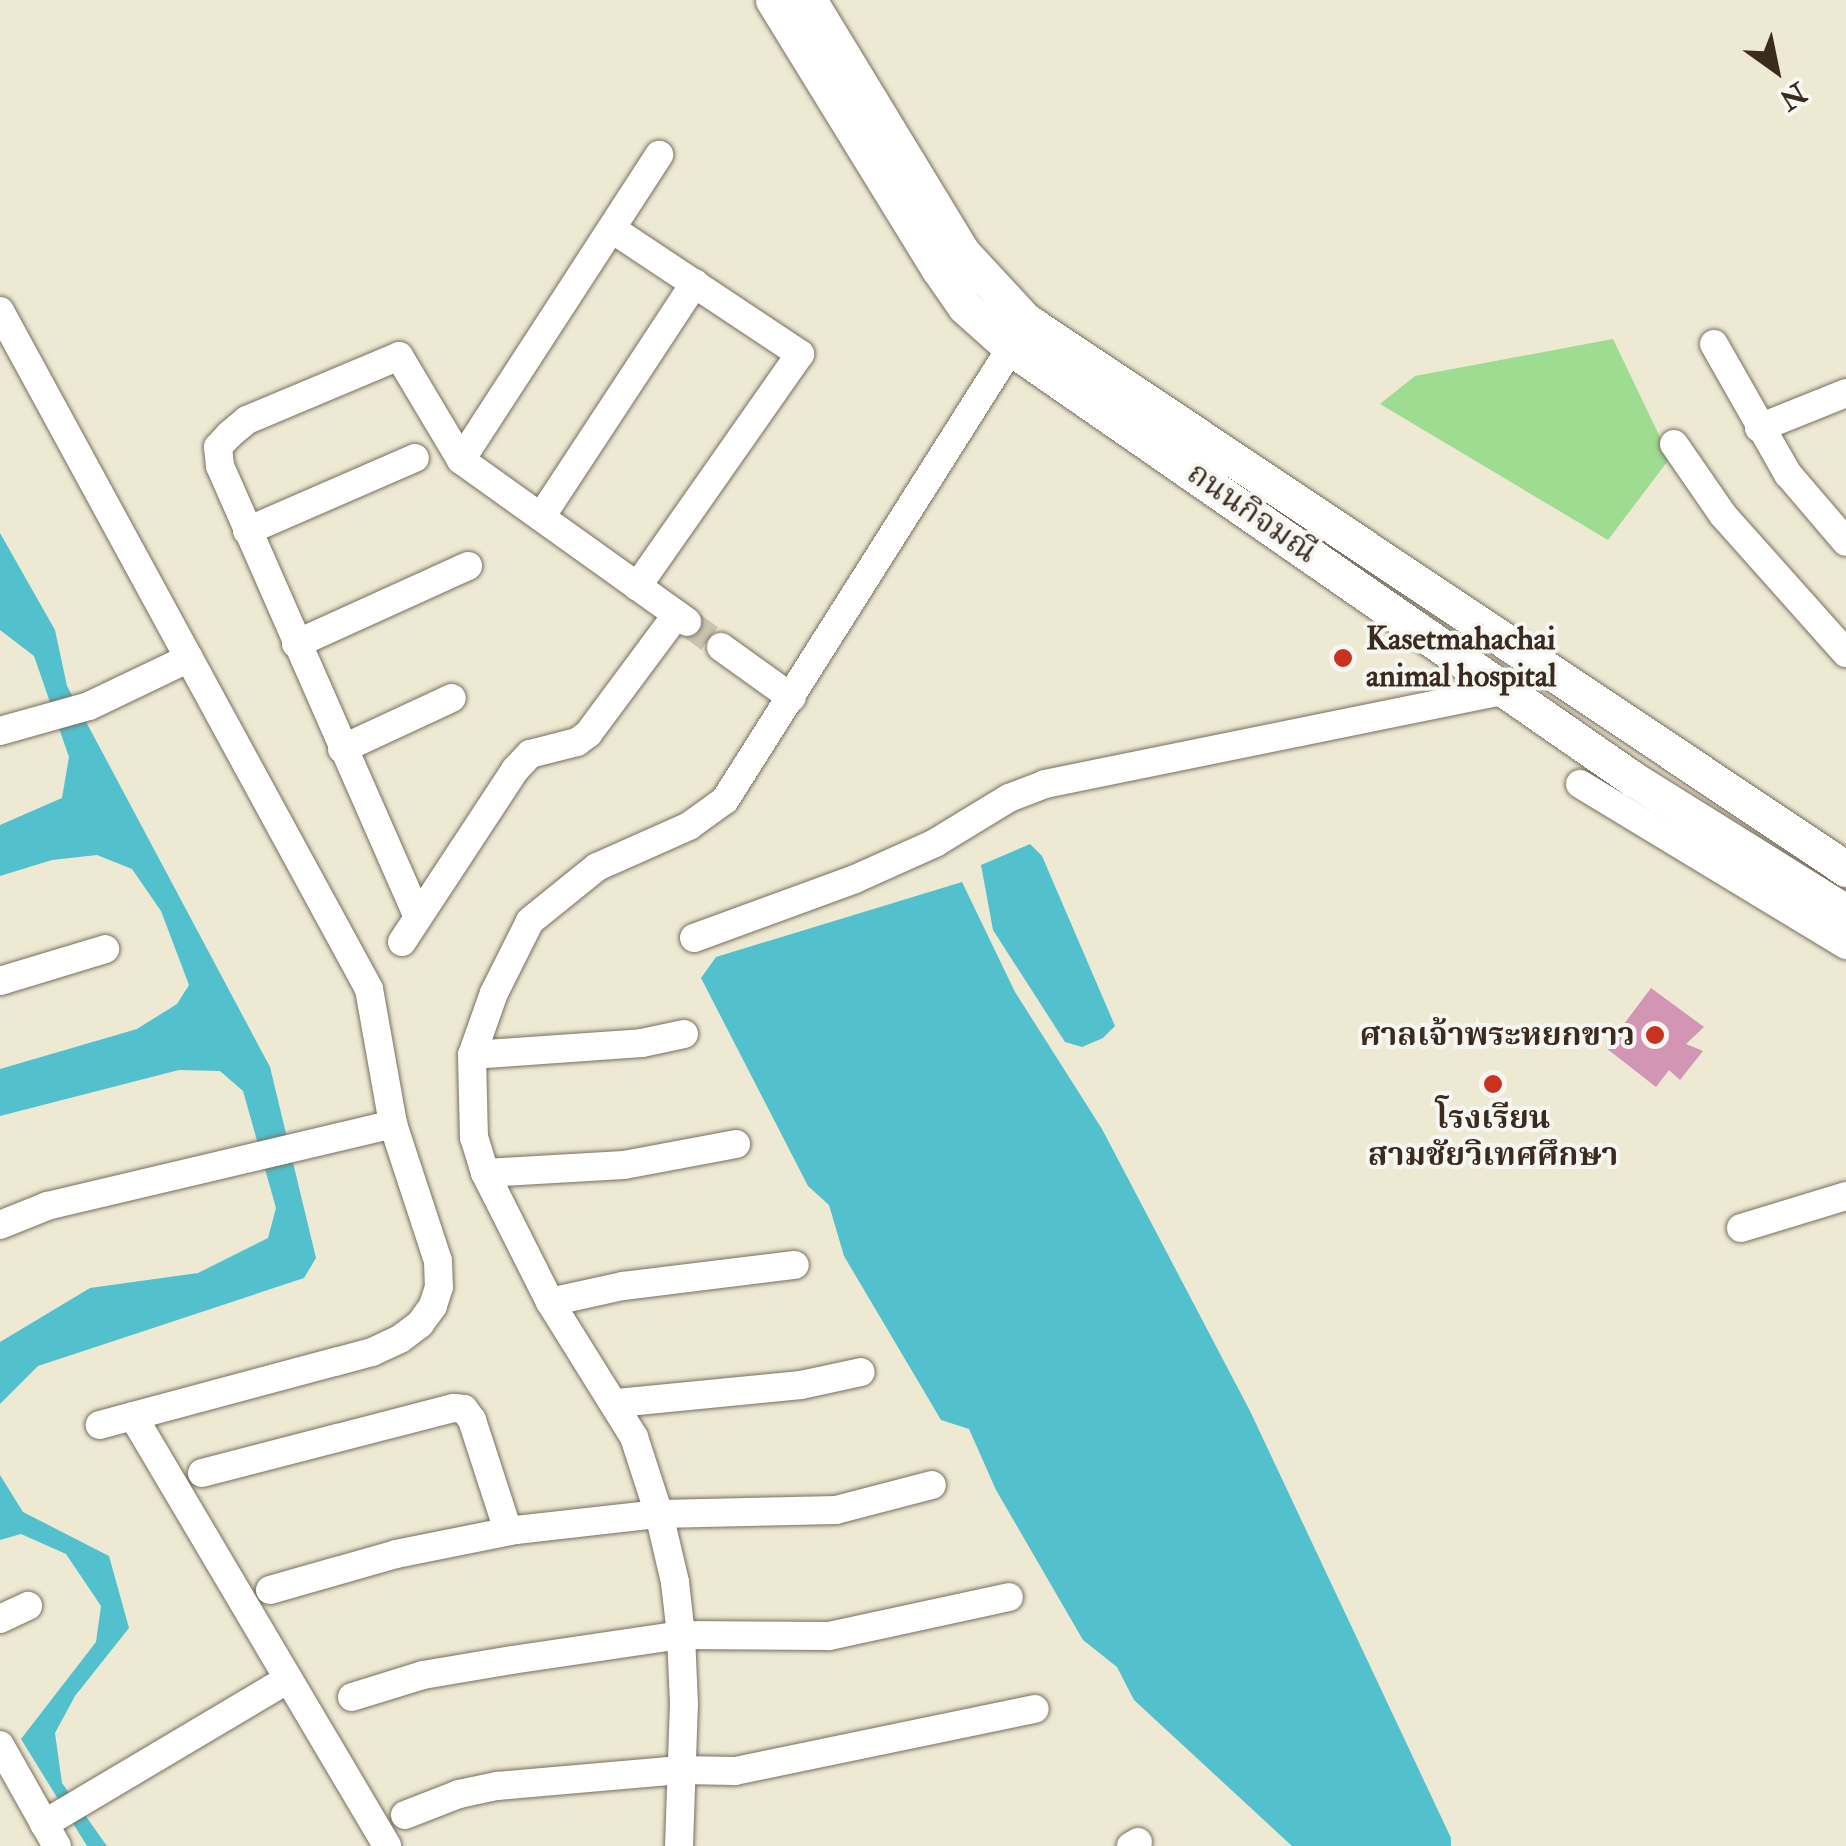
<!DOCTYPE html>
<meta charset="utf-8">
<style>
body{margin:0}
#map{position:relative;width:1846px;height:1846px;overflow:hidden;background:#ede9d3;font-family:"IM FELL Double Pica","Noto Serif Thai",serif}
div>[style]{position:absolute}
.green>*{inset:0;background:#9ddc91}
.water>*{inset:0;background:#53c0cd}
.building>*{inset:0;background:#d295b4}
.minor-tunnel>*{height:28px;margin-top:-14px;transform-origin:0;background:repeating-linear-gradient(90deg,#c9c3af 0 28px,transparent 0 42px)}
.roads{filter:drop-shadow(0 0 2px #796d5d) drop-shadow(0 0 2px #796d5d)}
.minor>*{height:28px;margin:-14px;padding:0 14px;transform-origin:14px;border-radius:14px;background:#fff}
.major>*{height:35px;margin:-17.5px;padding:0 17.5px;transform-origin:17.5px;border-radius:17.5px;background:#fff}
.dots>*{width:28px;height:28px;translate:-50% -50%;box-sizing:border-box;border:5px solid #f6f6f2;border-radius:50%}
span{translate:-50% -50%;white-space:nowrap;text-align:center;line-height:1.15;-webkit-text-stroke:8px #f6f6f2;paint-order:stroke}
.street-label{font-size:32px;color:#3b2a1e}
.poi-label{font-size:32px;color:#3b2a1e;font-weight:700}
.left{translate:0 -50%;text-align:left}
.right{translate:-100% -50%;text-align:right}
.north{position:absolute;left:1726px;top:20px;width:100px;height:100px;-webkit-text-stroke:8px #f6f6f2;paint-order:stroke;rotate:147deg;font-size:28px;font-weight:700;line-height:40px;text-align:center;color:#3b2a1e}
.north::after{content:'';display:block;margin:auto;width:35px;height:45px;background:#3b2a1e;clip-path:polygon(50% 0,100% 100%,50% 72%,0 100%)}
</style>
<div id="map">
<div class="green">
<div style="clip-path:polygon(1613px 339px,1670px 458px,1608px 540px,1380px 404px,1415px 376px)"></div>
</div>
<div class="water">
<div style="clip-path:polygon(0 533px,55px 630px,67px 686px,270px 1067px,316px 1258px,304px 1278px,38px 1366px,0 1404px,0 1342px,90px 1288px,198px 1273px,268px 1238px,276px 1208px,243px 1091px,220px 1071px,179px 1070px,0 1116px,0 1069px,137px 1029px,177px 1004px,189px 985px,161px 911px,132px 869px,97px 855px,52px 860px,0 876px,0 825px,62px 798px,69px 757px,34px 656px,0 630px)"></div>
<div style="clip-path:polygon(1030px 844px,1042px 856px,1115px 1026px,1103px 1038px,1082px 1047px,1065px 1042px,993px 930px,981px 865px)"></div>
<div style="clip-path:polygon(962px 882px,1015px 992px,1102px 1129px,1250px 1411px,1451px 1838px,1451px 1846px,1292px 1846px,1134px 1700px,1117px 1667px,1083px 1640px,996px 1490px,969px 1429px,941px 1420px,844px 1256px,829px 1205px,808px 1186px,701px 978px,716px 957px)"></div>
<div style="clip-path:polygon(0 1475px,23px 1512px,109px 1556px,129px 1628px,75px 1696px,55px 1733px,62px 1783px,107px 1846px,87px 1846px,21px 1739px,96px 1642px,101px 1606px,66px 1554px,21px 1534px,0 1540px)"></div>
</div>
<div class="building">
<div style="clip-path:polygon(1651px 988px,1704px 1027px,1686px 1044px,1703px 1051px,1680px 1080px,1669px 1070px,1656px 1087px,1606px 1048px)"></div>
</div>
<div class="minor-tunnel">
<div style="left:687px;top:622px;width:42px;rotate:36.3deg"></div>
</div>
<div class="roads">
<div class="minor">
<div style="left:612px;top:229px;width:226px;rotate:33.6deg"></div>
<div style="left:800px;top:354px;width:284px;rotate:125deg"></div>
<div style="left:0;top:311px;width:772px;rotate:61.44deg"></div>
<div style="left:369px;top:989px;width:137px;rotate:79.9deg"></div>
<div style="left:393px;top:1124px;width:144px;rotate:71.8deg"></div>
<div style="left:438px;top:1261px;width:26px;rotate:88deg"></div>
<div style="left:439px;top:1287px;width:20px;rotate:108deg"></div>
<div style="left:433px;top:1306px;width:22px;rotate:126deg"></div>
<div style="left:420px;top:1324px;width:25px;rotate:143deg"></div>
<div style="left:400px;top:1339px;width:31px;rotate:155deg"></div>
<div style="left:372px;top:1352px;width:282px;rotate:165deg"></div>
<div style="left:1714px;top:344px;width:150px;rotate:60.4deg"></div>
<div style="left:1788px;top:474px;width:89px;rotate:49.5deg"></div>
<div style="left:1759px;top:428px;width:94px;rotate:-21.9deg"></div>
<div style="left:1674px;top:444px;width:86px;rotate:55.4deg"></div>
<div style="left:1723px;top:515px;width:185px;rotate:48.3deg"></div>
<div style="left:461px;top:460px;width:364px;rotate:-57deg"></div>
<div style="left:541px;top:517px;width:280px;rotate:-56.7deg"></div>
<div style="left:247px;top:531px;width:183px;rotate:-23.5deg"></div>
<div style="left:296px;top:644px;width:189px;rotate:-24.4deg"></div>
<div style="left:721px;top:647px;width:87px;rotate:35.7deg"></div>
<div style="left:0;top:731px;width:92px;rotate:-15.7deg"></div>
<div style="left:89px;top:706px;width:111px;rotate:-25.6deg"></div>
<div style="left:342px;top:749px;width:121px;rotate:-24.9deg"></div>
<div style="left:1580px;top:784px;width:311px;rotate:31.2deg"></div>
<div style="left:418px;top:917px;width:493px;rotate:-113.7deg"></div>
<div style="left:220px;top:466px;width:19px;rotate:-96deg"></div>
<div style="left:218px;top:447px;width:16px;rotate:-47deg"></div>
<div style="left:229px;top:435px;width:23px;rotate:-40deg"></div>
<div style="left:247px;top:420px;width:165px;rotate:-22.8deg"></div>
<div style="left:399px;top:356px;width:121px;rotate:59.2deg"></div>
<div style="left:461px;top:460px;width:278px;rotate:35.6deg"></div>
<div style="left:694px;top:938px;width:171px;rotate:-20.1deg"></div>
<div style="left:855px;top:879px;width:88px;rotate:-24.2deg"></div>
<div style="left:935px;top:843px;width:87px;rotate:-31.3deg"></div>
<div style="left:1009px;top:798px;width:39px;rotate:-21deg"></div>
<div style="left:1045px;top:784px;width:470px;rotate:-11.5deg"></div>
<div style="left:402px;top:942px;width:206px;rotate:-56.7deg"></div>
<div style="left:515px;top:770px;width:22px;rotate:-47deg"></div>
<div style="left:530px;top:754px;width:49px;rotate:-14.3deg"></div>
<div style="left:577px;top:742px;width:14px;rotate:-36deg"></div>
<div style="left:588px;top:734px;width:149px;rotate:-53.4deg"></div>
<div style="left:0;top:981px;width:110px;rotate:-16.9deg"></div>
<div style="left:472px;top:1055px;width:170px;rotate:-4deg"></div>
<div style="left:642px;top:1043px;width:43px;rotate:-12.1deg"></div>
<div style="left:485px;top:1173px;width:139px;rotate:-3.3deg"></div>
<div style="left:624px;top:1165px;width:114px;rotate:-10.6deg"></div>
<div style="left:0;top:1225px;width:51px;rotate:-22deg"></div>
<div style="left:47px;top:1206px;width:356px;rotate:-13.3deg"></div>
<div style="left:1741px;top:1228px;width:110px;rotate:-16.9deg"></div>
<div style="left:550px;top:1302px;width:75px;rotate:-12.4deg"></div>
<div style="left:623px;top:1286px;width:173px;rotate:-7deg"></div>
<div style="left:617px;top:1403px;width:185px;rotate:-5.6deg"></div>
<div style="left:801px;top:1385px;width:61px;rotate:-12.2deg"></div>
<div style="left:133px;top:1416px;width:499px;rotate:59.4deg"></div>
<div style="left:202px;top:1473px;width:260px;rotate:-14.5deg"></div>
<div style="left:454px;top:1408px;width:10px;rotate:6deg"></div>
<div style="left:464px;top:1409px;width:14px;rotate:54deg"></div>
<div style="left:472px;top:1420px;width:117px;rotate:72deg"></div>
<div style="left:270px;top:1590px;width:131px;rotate:-15.9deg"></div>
<div style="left:396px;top:1554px;width:122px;rotate:-11.3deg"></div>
<div style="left:516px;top:1530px;width:144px;rotate:-6.4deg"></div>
<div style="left:659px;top:1514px;width:177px;rotate:-1.3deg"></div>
<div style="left:836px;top:1510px;width:99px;rotate:-14.6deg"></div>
<div style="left:0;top:1619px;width:31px;rotate:-25deg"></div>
<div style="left:352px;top:1697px;width:74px;rotate:-17.2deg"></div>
<div style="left:423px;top:1675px;width:90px;rotate:-9.6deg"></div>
<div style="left:512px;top:1660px;width:171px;rotate:-8.4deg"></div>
<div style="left:681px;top:1635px;width:148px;rotate:0.4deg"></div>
<div style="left:829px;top:1636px;width:184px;rotate:-12.2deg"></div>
<div style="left:0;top:1745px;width:116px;rotate:60.6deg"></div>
<div style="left:405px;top:1815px;width:58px;rotate:-21.3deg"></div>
<div style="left:459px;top:1794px;width:39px;rotate:-12deg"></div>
<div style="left:497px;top:1786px;width:184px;rotate:-5deg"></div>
<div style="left:680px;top:1770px;width:55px;rotate:1deg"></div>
<div style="left:735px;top:1771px;width:306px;rotate:-11.7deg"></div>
<div style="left:44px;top:1824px;width:284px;rotate:-30.7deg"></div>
<div style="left:679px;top:1846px;width:142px;rotate:-88deg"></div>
<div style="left:684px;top:1704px;width:69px;rotate:-92.5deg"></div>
<div style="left:681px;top:1635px;width:53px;rotate:-96.5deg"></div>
<div style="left:675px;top:1582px;width:70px;rotate:-103.2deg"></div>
<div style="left:659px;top:1514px;width:81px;rotate:-108deg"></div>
<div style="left:634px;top:1437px;width:159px;rotate:-121.9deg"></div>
<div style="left:550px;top:1302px;width:144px;rotate:-116.7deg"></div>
<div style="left:485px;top:1173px;width:37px;rotate:-107deg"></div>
<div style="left:474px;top:1138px;width:83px;rotate:-91.4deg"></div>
<div style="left:472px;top:1055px;width:66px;rotate:-70.5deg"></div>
<div style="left:494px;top:993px;width:80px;rotate:-63.4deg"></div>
<div style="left:530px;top:921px;width:86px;rotate:-38.9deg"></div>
<div style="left:597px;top:867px;width:101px;rotate:-24deg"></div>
<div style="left:689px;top:826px;width:44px;rotate:-35.8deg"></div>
<div style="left:725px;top:800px;width:535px;rotate:-57.68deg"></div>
<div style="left:1131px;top:1846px;width:8px;rotate:-30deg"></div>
</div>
<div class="major">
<div style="left:773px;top:0;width:315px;rotate:58.4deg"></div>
<div style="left:938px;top:268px;width:47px;rotate:55.3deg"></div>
<div style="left:965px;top:307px;width:62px;rotate:41.7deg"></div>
<div style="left:1011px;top:348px;width:757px;rotate:34.72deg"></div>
<div style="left:1633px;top:779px;width:251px;rotate:32deg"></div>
<div style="left:809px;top:0;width:296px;rotate:58.7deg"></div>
<div style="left:963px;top:253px;width:91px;rotate:47.2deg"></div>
<div style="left:1025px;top:320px;width:988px;rotate:33.77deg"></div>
</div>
</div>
<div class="dots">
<div style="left:1343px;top:658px;background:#c8321e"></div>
<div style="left:1655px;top:1035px;background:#c8321e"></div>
<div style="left:1493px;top:1084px;background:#c8321e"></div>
</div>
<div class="street-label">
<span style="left:1252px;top:513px;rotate:35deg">ถนนกิจมณี</span>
</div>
<div class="poi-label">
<span class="left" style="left:1366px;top:658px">Kasetmahachai<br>animal hospital</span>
<span class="right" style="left:1635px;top:1035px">ศาลเจ้าพระหยกขาว</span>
<span style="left:1493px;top:1137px">โรงเรียน<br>สามชัยวิเทศศึกษา</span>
</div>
<div class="north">N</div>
</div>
